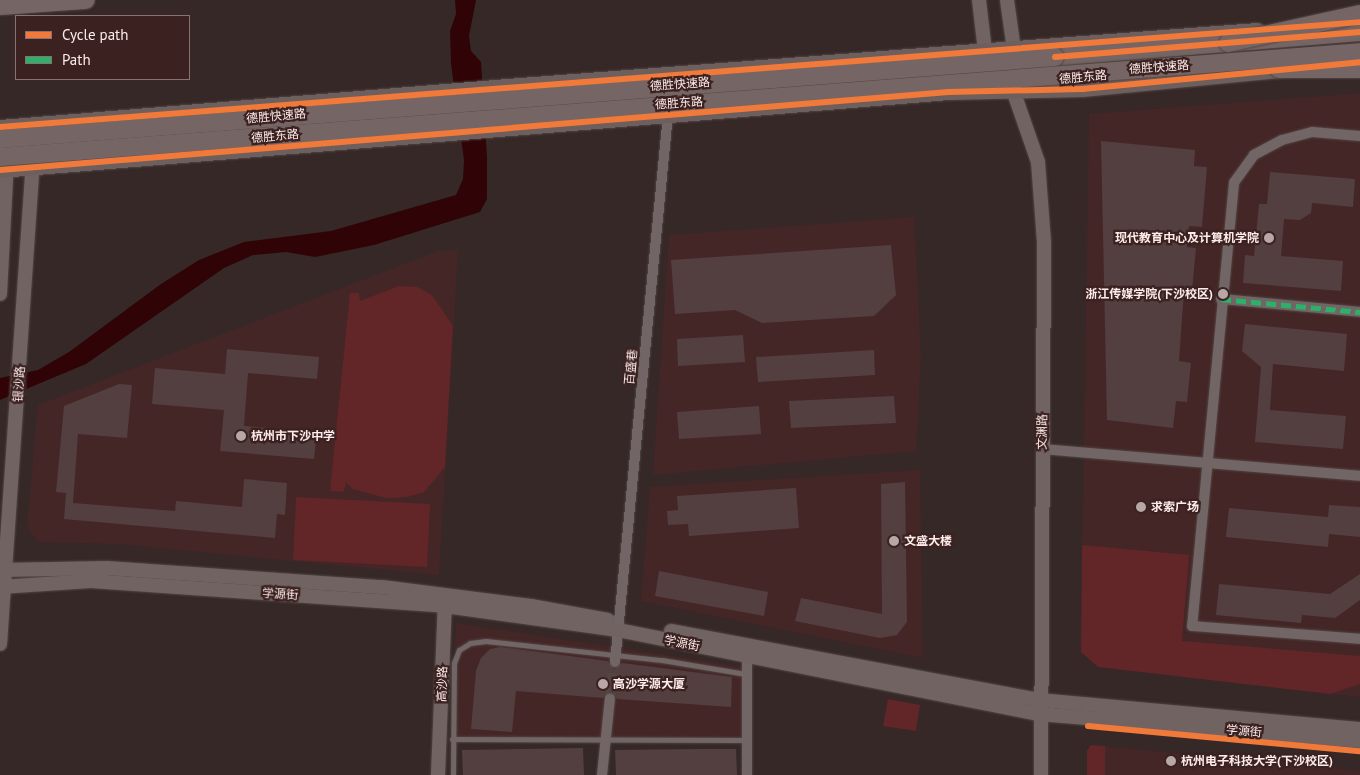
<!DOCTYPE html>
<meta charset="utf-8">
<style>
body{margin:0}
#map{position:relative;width:1360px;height:775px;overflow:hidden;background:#352827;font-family:"PT Sans","Noto Sans SC",sans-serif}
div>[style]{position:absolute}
.built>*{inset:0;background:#452626}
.green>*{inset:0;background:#622528}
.water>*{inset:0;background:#300406}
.building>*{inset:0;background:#533f3f}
.street-tunnel>*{height:10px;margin-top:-5px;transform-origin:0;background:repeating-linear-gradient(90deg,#534544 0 10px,transparent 0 15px)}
.roads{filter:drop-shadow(0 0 1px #514544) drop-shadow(0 0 1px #514544)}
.lane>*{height:5px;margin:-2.5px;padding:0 2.5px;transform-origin:2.5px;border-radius:2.5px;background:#716665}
.street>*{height:10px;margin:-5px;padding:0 5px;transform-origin:5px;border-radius:5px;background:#716665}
.secondary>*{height:14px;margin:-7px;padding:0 7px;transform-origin:7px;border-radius:7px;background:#706362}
.primary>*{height:15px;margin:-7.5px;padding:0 7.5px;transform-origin:7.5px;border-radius:7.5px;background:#6d5f5e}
.highway>*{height:18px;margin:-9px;padding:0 9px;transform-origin:9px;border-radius:9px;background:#766565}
.bridges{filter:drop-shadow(0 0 1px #514544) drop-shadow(0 0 1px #514544)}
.highway-bridge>*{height:18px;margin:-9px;padding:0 9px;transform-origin:9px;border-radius:9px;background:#766565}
.quiet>*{height:5px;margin-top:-2.5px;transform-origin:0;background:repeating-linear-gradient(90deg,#2db169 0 10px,transparent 0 15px)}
.cycleway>*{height:6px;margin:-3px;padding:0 3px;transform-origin:3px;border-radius:3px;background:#f17a3a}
.dots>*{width:14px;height:14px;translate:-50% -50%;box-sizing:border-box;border:2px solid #3b2221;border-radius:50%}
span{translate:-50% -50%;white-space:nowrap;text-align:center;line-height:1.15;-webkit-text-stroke:4.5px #3b2221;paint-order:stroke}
.street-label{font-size:12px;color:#fdebea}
.poi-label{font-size:12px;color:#fdebea;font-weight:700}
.right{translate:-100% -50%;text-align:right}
.left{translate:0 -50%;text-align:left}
.legend{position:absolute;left:15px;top:15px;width:175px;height:65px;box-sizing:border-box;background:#3b2221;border:1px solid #897271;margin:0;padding:6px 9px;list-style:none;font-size:15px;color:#fdebea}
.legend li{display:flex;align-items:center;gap:10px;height:25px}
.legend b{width:25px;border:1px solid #897271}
</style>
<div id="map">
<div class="built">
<div style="clip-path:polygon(1360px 93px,1360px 697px,1098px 667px,1081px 652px,1089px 114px)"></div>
<div style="clip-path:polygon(914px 217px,921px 356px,916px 451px,653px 475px,669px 235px)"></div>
<div style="clip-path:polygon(458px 250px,439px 575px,118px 544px,38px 542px,27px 527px,38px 405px,438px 251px)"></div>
<div style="clip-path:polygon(920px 470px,923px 658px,641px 601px,650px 487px)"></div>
<div style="clip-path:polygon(456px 623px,746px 667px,747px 740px,452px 739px)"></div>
<div style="clip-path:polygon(1091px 745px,1360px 771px,1360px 775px,1087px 775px,1087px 751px)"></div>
</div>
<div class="green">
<div style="clip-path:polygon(399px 286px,417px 287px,432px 295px,453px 326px,445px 467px,424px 492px,407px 497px,386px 498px,353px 489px,346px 482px,344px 492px,330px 491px,350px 293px,359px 293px,360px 301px)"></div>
<div style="clip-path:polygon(296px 497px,430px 504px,427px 567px,293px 560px)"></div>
<div style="clip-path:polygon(1082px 545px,1189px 555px,1182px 641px,1360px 656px,1360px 684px,1330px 694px,1098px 667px,1081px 652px)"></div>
<div style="clip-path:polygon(888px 699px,920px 705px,916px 731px,883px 726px)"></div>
<div style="clip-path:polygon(1091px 745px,1105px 746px,1105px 775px,1087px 775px,1087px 751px)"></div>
</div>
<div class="water">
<div style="clip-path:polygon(455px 0,476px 0,469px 36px,471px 51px,481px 62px,487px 158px,487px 199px,480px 212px,374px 245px,315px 257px,286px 252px,253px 255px,224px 268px,86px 364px,0 400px,0 378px,38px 370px,69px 352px,161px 284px,199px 260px,244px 242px,331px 231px,456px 195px,463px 179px,464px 160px,451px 64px,450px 31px,456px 14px)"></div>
</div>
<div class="building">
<div style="clip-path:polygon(1101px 141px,1195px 150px,1194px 166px,1207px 167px,1202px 227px,1189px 226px,1187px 247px,1196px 248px,1192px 291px,1184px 290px,1179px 361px,1191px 363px,1187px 402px,1176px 401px,1173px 428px,1107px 420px)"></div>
<div style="clip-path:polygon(1270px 172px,1355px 179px,1353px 207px,1312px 203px,1311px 213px,1300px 220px,1284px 219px,1281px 256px,1343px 261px,1341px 291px,1243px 283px,1245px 255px,1254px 256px,1259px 204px,1267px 204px)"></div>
<div style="clip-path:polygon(891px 245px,896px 295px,874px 316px,762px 323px,735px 310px,675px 314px,671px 260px)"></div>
<div style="clip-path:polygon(1245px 324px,1347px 334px,1344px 371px,1273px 364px,1270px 410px,1346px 416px,1343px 449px,1255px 442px,1261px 367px,1242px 351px)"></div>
<div style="clip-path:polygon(743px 335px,745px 362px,678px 366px,677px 339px)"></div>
<div style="clip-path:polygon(227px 349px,319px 357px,317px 379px,248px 373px,244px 426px,317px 432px,314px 459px,220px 451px,224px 410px,152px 404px,155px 368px,225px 374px)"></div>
<div style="clip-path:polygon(874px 350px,875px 375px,758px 382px,756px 357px)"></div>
<div style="clip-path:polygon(119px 384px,132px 385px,127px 438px,78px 434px,73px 503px,175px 511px,176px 501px,242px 507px,244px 479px,287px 483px,285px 515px,277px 514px,275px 538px,64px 519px,66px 493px,56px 492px,64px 406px)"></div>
<div style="clip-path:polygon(894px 396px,896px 423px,791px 428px,789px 401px)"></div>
<div style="clip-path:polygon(759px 406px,761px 434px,679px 439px,677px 412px)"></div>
<div style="clip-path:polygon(905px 482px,907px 622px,897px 635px,880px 638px,795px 621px,801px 598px,882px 614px,881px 484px)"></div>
<div style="clip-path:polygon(796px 488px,799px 528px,689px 536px,688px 524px,668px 525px,667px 511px,678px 510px,677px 496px)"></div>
<div style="clip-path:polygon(1329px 505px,1360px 507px,1360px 537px,1329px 534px,1328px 547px,1226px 537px,1229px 508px,1328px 517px)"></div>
<div style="clip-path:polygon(659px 571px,768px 592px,764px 616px,655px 596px)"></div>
<div style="clip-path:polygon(1360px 574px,1360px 600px,1335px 618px,1302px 615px,1301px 623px,1216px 615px,1219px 584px,1330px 594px)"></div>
<div style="clip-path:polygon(500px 647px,608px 661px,614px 669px,622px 663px,732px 677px,731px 707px,617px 699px,610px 691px,603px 698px,516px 691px,512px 732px,471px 729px,476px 671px,481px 658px,490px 649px)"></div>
<div style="clip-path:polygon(583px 748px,584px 775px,463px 775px,462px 750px)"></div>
<div style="clip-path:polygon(699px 749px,736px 749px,737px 775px,616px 775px,615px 750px)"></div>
</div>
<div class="street-tunnel">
<div style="left:610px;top:698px;width:36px;rotate:-82deg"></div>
</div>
<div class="roads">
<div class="lane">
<div style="left:452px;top:739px;width:295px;rotate:0.2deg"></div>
<div style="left:453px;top:775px;width:112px;rotate:-89.5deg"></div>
<div style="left:454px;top:663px;width:14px;rotate:-69deg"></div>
<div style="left:459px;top:650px;width:13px;rotate:-32deg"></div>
<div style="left:470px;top:643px;width:16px;rotate:-7deg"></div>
<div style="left:486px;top:641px;width:177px;rotate:6.2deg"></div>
<div style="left:662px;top:660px;width:85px;rotate:9.5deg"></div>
</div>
<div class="street">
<div style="left:1360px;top:136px;width:48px;rotate:-175.2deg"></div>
<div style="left:1312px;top:132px;width:31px;rotate:165deg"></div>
<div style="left:1282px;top:140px;width:32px;rotate:152deg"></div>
<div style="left:1254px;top:155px;width:34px;rotate:126deg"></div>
<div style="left:1234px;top:183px;width:445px;rotate:95.4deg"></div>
<div style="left:1192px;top:626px;width:169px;rotate:4.4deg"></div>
<div style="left:1221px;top:299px;width:140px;rotate:5.3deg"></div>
<div style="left:1041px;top:449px;width:320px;rotate:4.8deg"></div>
<div style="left:747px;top:651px;width:124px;rotate:90deg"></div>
<div style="left:615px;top:662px;width:550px;rotate:-84.47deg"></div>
<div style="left:602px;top:775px;width:77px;rotate:-84.1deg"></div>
</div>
<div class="secondary">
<div style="left:979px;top:0;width:51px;rotate:83.3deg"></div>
<div style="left:985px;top:51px;width:9px;rotate:54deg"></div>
<div style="left:1007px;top:0;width:58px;rotate:82deg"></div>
<div style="left:1007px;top:82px;width:13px;rotate:58deg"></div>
<div style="left:1014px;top:93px;width:73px;rotate:70.8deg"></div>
<div style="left:1038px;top:162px;width:80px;rotate:85.7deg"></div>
<div style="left:1044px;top:242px;width:533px;rotate:90.32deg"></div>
<div style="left:0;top:294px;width:134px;rotate:-87deg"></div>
<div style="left:0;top:570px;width:107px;rotate:-1.1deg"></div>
<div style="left:107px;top:568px;width:276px;rotate:4deg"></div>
<div style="left:382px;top:587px;width:150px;rotate:7.3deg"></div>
<div style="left:531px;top:606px;width:78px;rotate:10.3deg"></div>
<div style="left:0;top:587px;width:91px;rotate:-3.8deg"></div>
<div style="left:91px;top:581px;width:355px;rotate:4deg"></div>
<div style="left:445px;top:606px;width:175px;rotate:7.9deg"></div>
<div style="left:618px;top:630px;width:430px;rotate:11.3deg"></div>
<div style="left:1040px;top:714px;width:321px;rotate:4.8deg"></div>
<div style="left:671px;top:631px;width:375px;rotate:10.6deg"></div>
<div style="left:1040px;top:700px;width:321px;rotate:5.2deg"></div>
<div style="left:0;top:644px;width:487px;rotate:-86.1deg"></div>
<div style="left:438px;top:775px;width:177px;rotate:-87.7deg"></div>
</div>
<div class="primary">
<div style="left:0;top:127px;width:509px;rotate:-4.62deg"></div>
<div style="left:507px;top:86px;width:752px;rotate:-4.27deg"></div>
<div style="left:0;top:170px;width:952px;rotate:-4.7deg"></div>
<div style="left:949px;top:92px;width:133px;rotate:-1.3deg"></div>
<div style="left:1082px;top:89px;width:208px;rotate:-5.5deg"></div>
</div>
<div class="highway">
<div style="left:0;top:6px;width:86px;rotate:-4deg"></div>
<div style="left:1055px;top:57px;width:306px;rotate:-4.7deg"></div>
</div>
</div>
<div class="bridges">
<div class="highway-bridge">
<div style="left:1228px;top:43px;width:135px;rotate:-12.4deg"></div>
<div style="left:1279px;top:69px;width:81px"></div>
<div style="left:0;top:139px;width:1058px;rotate:-4.44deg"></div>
<div style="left:0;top:157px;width:1364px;rotate:-4.41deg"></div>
</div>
</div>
<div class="quiet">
<div style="left:1221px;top:299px;width:140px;rotate:5.3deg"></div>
</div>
<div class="cycleway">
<div style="left:1055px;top:57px;width:306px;rotate:-4.7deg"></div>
<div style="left:0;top:127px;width:1364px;rotate:-4.41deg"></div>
<div style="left:0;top:170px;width:952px;rotate:-4.7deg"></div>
<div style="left:949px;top:92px;width:133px;rotate:-1.3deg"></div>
<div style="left:1082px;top:89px;width:279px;rotate:-5.5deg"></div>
<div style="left:1088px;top:726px;width:273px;rotate:5.3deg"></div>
</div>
<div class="dots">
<div style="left:1269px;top:238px;background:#b7a7a6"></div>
<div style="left:1223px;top:294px;background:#b7a7a6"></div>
<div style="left:241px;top:436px;background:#b7a7a6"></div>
<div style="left:1141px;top:507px;background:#b7a7a6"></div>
<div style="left:894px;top:541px;background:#b7a7a6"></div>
<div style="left:603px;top:684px;background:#b7a7a6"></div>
<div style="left:1171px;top:761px;background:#b7a7a6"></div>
</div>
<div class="street-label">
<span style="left:1159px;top:67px;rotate:-4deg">德胜快速路</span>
<span style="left:1083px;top:77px;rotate:-5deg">德胜东路</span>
<span style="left:680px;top:84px;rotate:-4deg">德胜快速路</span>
<span style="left:679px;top:103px;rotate:-4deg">德胜东路</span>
<span style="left:276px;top:116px;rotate:-5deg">德胜快速路</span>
<span style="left:275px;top:136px;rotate:-5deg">德胜东路</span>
<span style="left:631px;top:367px;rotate:-85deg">百盛巷</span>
<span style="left:19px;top:384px;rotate:-86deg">银沙路</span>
<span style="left:1042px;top:432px;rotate:-89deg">文渊路</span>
<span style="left:280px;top:594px;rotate:4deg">学源街</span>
<span style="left:682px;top:643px;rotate:11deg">学源街</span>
<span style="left:442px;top:684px;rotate:-88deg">高沙路</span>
<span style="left:1244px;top:731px;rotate:5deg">学源街</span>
</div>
<div class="poi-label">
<span class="right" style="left:1259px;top:238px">现代教育中心及计算机学院</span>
<span class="right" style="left:1213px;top:294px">浙江传媒学院(下沙校区)</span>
<span class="left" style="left:251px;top:436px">杭州市下沙中学</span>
<span class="left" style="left:1151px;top:507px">求索广场</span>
<span class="left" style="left:904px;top:541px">文盛大楼</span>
<span class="left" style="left:613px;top:684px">高沙学源大厦</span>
<span class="left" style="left:1181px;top:761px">杭州电子科技大学(下沙校区)</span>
</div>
<ul class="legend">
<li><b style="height:6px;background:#f17a3a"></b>Cycle path</li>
<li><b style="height:6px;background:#2db169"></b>Path</li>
</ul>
</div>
